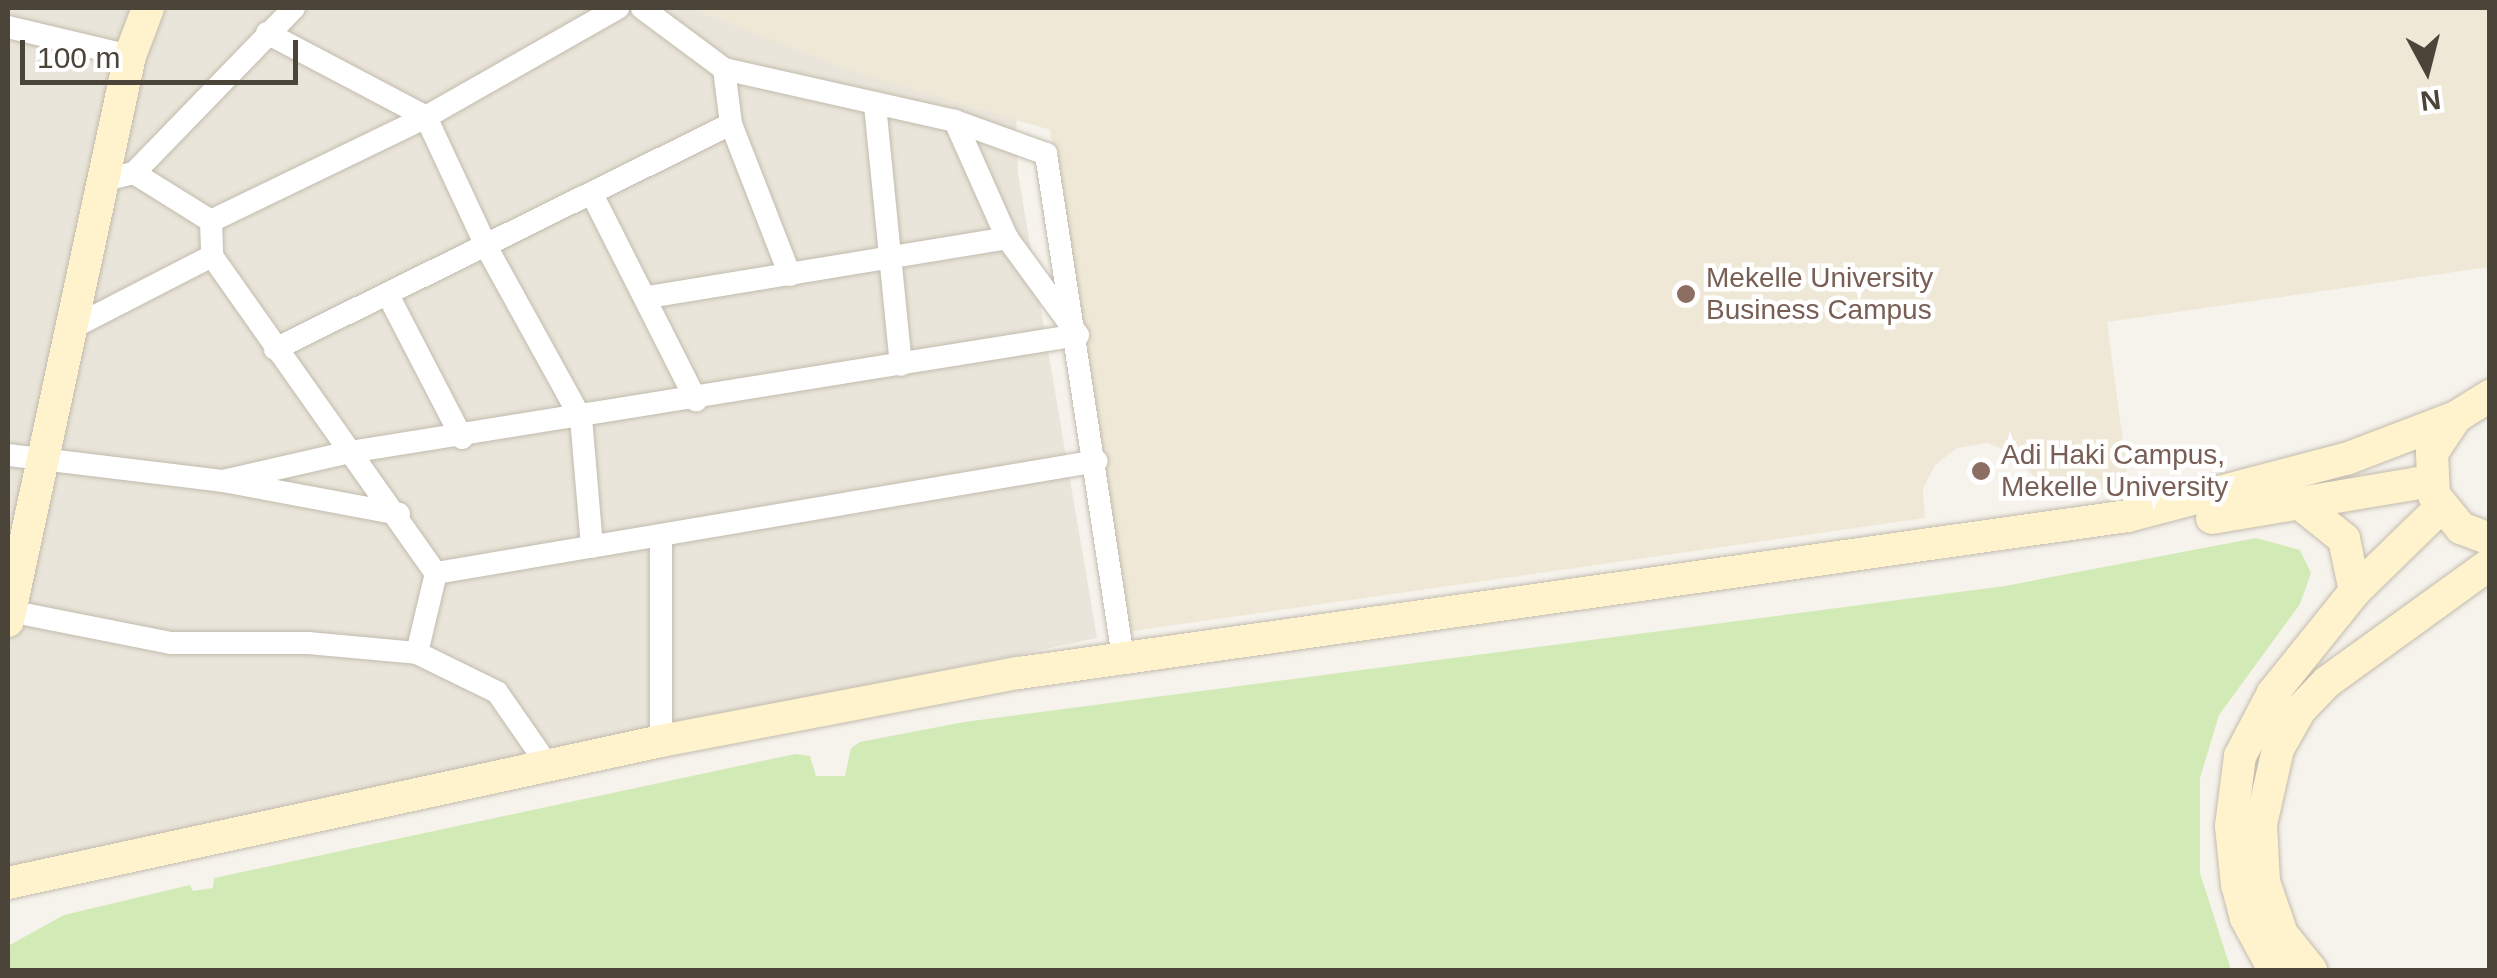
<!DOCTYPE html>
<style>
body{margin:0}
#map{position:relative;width:2497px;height:978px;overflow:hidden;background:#f6f3ec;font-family:Arial,sans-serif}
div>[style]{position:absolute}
.residential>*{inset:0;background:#eae5da}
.education>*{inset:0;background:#efe8d6}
.green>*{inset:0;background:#d2eab5}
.roads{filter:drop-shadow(0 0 2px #c2bbae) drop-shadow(0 0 2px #c2bbae)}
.street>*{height:22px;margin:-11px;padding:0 11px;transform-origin:11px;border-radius:11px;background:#fff}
.secondary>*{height:32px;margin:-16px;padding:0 16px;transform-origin:16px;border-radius:16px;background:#fff3cd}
.dots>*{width:28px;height:28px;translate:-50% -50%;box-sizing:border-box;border:5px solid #fff;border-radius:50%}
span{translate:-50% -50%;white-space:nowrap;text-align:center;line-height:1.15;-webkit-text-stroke:9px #fff;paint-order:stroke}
.education-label{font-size:28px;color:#785e54}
.left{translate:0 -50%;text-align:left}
.frame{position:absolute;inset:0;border:10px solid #4b4439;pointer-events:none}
.north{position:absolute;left:2377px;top:20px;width:100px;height:100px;-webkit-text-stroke:8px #fff;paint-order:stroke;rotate:173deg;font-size:28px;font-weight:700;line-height:40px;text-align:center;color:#4b4439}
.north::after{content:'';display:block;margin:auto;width:35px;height:45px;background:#4b4439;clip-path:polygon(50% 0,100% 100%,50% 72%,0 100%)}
.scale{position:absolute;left:20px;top:40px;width:278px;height:45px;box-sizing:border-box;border:5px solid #4b4439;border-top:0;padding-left:12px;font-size:30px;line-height:35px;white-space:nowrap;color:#4b4439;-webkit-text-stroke:8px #fff;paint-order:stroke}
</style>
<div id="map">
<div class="residential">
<div style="clip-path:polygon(8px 8px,1013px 8px,1018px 174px,1097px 638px,8px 867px)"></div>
</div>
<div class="education">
<div style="clip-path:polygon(691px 8px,2489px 8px,2489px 267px,2107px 322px,2129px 486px,2036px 500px,2033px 476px,2018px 456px,1988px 443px,1957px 448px,1935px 465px,1923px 489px,1925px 518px,1126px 632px,1050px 130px,846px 69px)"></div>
</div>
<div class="green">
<div style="clip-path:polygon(2256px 538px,2300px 550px,2311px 573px,2300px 604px,2219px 715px,2200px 778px,2200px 873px,2231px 970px,8px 970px,8px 946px,64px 915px,190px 885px,193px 891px,213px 888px,214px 878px,795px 754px,810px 756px,816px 776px,845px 776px,851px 748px,860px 742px,964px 722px,2005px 586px)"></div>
</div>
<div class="roads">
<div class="street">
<div style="left:642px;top:8px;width:102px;rotate:36.6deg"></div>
<div style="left:724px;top:69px;width:237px;rotate:12.7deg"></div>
<div style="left:955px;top:121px;width:97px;rotate:19.9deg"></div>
<div style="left:1046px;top:154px;width:509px;rotate:81.3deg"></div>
<div style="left:8px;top:27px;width:125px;rotate:13.4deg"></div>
<div style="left:267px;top:33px;width:180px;rotate:27.8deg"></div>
<div style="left:426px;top:117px;width:145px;rotate:65deg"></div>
<div style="left:487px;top:248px;width:194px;rotate:61.1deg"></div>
<div style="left:581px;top:418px;width:129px;rotate:85.1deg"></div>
<div style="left:724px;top:69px;width:55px;rotate:82.7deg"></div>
<div style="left:731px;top:124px;width:162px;rotate:68.7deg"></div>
<div style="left:875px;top:105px;width:261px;rotate:84.3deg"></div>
<div style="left:134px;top:173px;width:230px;rotate:-45.9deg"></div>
<div style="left:105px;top:180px;width:30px;rotate:-14deg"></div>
<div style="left:134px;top:173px;width:91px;rotate:31.9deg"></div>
<div style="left:211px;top:221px;width:35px;rotate:88deg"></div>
<div style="left:212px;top:256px;width:388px;rotate:54.8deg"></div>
<div style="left:436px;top:573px;width:82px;rotate:103.4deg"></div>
<div style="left:593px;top:196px;width:229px;rotate:63.2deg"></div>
<div style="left:211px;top:221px;width:239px;rotate:-25.8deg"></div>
<div style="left:426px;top:117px;width:221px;rotate:-29.6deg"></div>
<div style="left:388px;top:295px;width:161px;rotate:62.6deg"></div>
<div style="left:648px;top:297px;width:364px;rotate:-9.3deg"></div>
<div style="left:70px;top:329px;width:160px;rotate:-27.2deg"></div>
<div style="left:275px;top:349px;width:508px;rotate:-26.26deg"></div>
<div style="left:8px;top:455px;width:217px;rotate:6.9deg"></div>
<div style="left:223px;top:481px;width:179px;rotate:10.6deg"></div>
<div style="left:223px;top:481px;width:130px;rotate:-12.9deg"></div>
<div style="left:350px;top:452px;width:737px;rotate:-9.13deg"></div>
<div style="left:1078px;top:335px;width:120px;rotate:-126.2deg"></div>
<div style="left:1007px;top:238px;width:128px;rotate:-114deg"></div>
<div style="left:436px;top:573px;width:670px;rotate:-9.62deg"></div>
<div style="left:9px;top:611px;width:165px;rotate:11.2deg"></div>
<div style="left:171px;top:643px;width:137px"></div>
<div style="left:308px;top:643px;width:109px;rotate:5.2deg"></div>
<div style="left:417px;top:653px;width:89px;rotate:26deg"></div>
<div style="left:497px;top:692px;width:91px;rotate:55.3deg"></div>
<div style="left:661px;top:741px;width:204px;rotate:-90deg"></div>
</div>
<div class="secondary">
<div style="left:2456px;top:417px;width:43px;rotate:123.7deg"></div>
<div style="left:2432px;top:453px;width:42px;rotate:87.3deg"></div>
<div style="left:2434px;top:495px;width:43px;rotate:50.7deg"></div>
<div style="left:2461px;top:528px;width:31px;rotate:21deg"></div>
<div style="left:2303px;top:506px;width:53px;rotate:38.8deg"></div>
<div style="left:2344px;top:539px;width:53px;rotate:78.1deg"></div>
<div style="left:2212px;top:518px;width:221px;rotate:-9.6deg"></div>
<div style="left:8px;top:621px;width:578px;rotate:-77.82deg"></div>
<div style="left:130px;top:56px;width:51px;rotate:-69.4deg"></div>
<div style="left:8px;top:883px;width:668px;rotate:-12.27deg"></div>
<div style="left:661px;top:741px;width:364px;rotate:-10.8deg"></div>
<div style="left:1019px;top:673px;width:1120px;rotate:-8.06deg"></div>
<div style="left:2128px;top:516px;width:225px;rotate:-14.7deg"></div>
<div style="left:2346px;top:459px;width:118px;rotate:-20.9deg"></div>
<div style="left:2456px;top:417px;width:40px;rotate:-32deg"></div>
<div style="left:2274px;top:970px;width:59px;rotate:-118.3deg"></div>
<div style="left:2246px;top:918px;width:34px;rotate:-105deg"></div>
<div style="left:2237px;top:885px;width:59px;rotate:-95.8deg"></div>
<div style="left:2231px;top:826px;width:71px;rotate:-82.7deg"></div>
<div style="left:2240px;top:756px;width:71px;rotate:-62.4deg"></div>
<div style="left:2273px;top:693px;width:131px;rotate:-51.2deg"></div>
<div style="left:2355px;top:591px;width:119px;rotate:-44.3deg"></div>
<div style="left:2311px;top:970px;width:46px;rotate:-128.9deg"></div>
<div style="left:2282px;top:934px;width:55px;rotate:-109.1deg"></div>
<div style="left:2264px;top:882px;width:58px;rotate:-93deg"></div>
<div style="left:2261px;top:824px;width:77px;rotate:-77.2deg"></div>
<div style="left:2278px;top:749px;width:45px;rotate:-60.6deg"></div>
<div style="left:2300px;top:710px;width:39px;rotate:-46deg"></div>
<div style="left:2327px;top:682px;width:201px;rotate:-35.9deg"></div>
</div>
</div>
<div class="dots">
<div style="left:1686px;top:294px;background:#8d6e63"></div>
<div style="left:1981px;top:471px;background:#8d6e63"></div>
</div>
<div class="education-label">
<span class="left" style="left:1706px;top:294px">Mekelle University<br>Business Campus</span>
<span class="left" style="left:2001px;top:471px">Adi Haki Campus,<br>Mekelle University</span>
</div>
<div class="frame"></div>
<div class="north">N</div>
<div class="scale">100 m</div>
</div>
